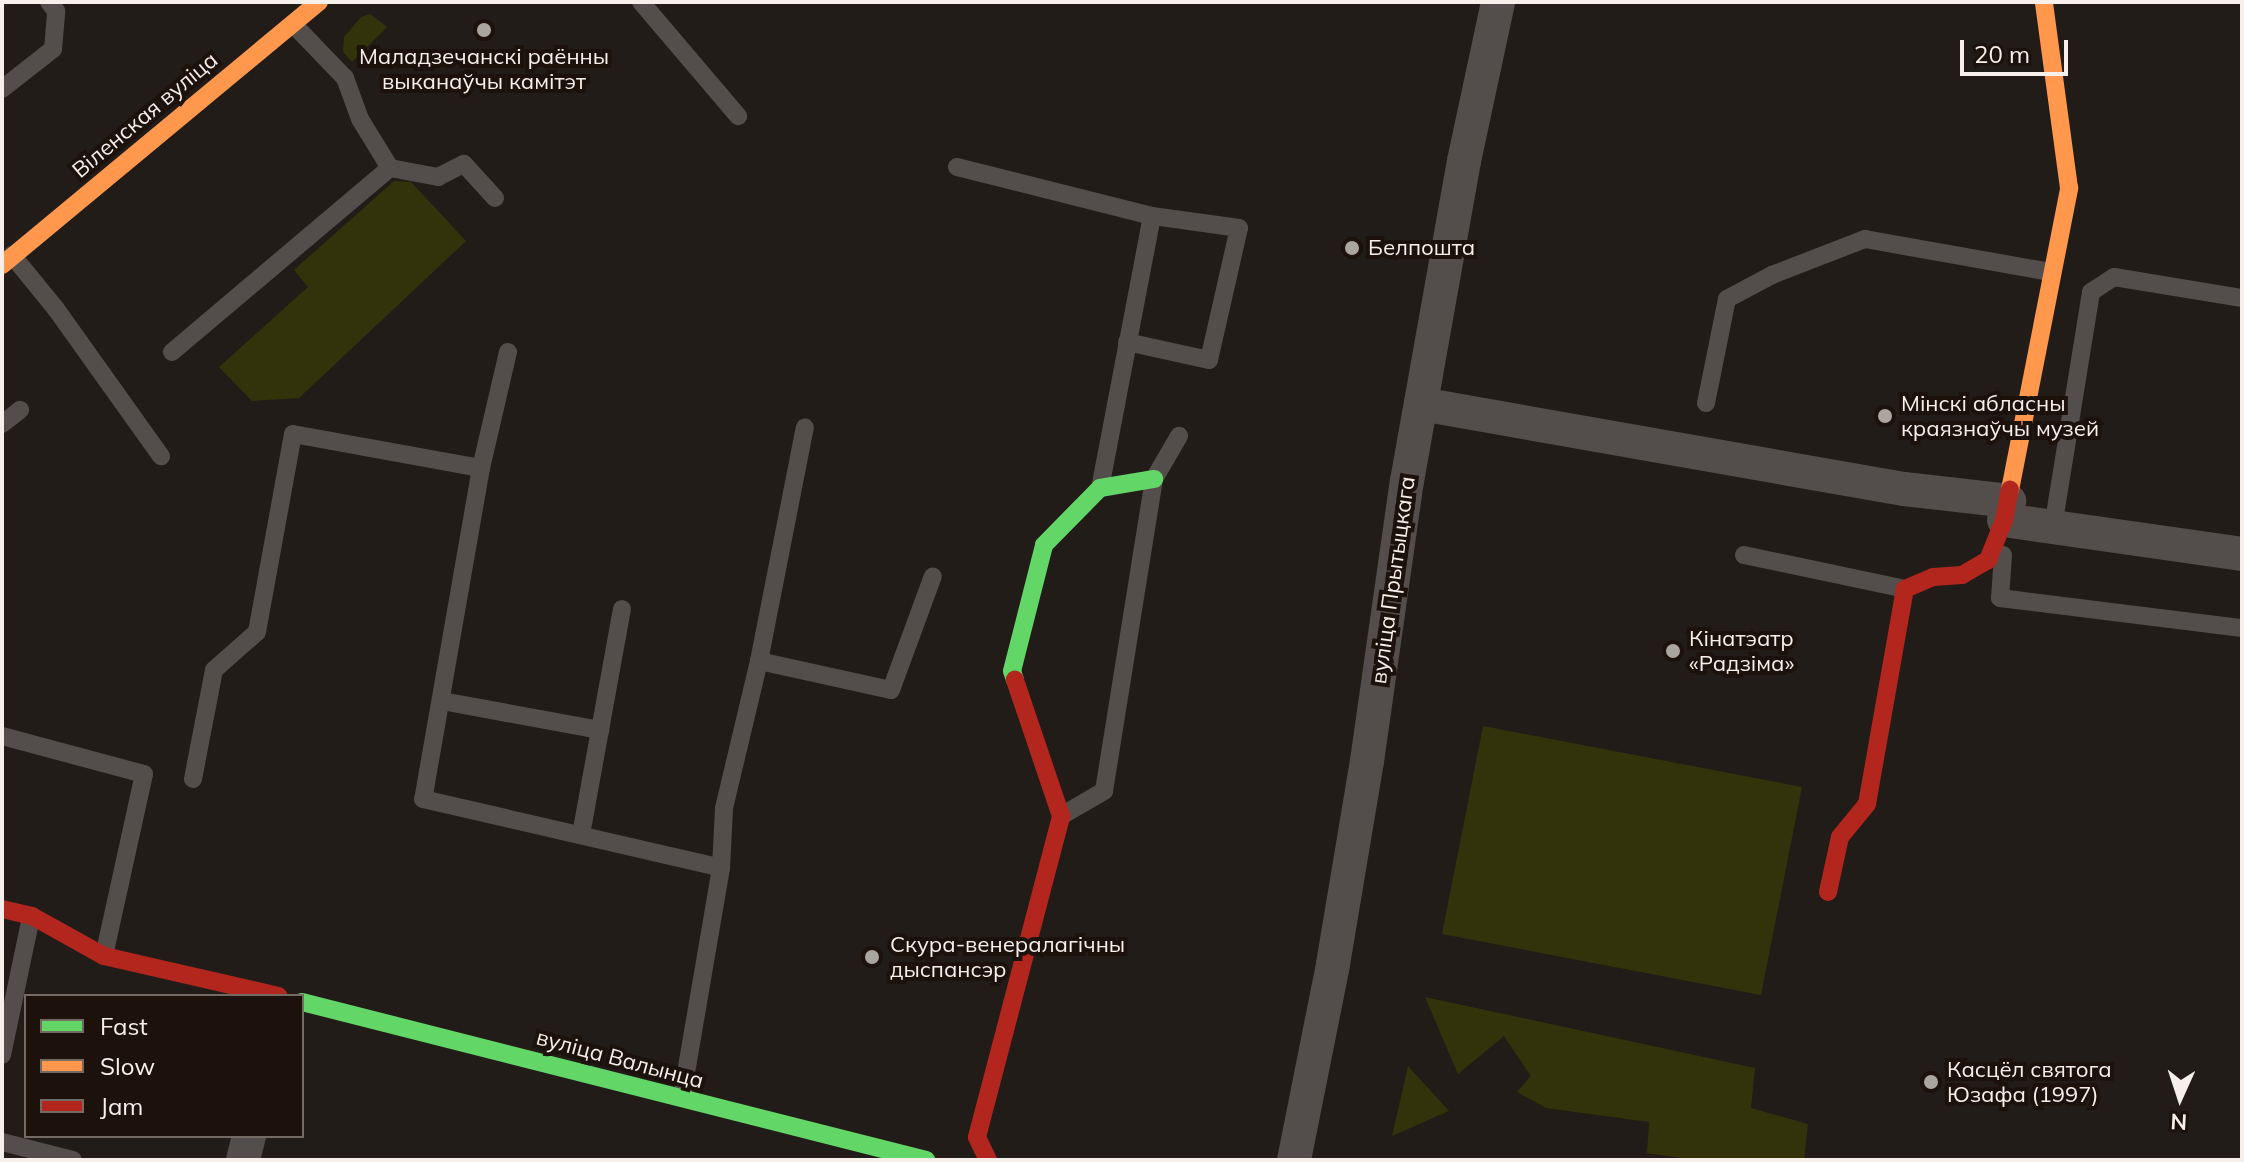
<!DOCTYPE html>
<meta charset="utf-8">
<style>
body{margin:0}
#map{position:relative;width:2244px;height:1162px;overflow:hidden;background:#211c17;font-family:Mulish,sans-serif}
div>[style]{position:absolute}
.green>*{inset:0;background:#33330b}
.lane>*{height:18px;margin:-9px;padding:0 9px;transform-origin:9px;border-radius:9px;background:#534e4b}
.street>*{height:34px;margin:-17px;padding:0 17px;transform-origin:17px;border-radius:17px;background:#534e4b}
.fast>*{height:18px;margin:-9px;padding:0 9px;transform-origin:9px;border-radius:9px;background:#63d668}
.slow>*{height:18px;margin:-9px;padding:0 9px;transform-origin:9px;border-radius:9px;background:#ff974d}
.jam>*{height:18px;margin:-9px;padding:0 9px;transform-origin:9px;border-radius:9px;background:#b3261e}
.dots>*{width:22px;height:22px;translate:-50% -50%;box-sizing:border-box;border:4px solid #1c110b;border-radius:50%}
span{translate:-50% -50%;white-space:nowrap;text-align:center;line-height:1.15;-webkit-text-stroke:8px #1c110b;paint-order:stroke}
.poi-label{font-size:22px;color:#f6efea}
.left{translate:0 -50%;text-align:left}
.street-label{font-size:22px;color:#f6efea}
.frame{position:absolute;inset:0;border:4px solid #f6efea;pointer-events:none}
.legend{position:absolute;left:24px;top:994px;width:280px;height:144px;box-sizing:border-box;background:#1c110b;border:2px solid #736a64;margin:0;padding:10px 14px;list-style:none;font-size:24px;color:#f6efea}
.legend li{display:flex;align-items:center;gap:16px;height:40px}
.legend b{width:40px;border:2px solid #736a64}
.north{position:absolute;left:2140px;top:1058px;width:80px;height:80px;-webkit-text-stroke:6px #1c110b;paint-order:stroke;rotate:183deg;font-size:22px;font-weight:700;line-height:32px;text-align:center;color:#f6efea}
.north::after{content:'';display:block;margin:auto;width:28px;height:36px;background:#f6efea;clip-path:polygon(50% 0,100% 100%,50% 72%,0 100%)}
.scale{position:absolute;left:1960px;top:40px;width:108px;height:36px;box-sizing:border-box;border:4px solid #f6efea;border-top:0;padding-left:10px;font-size:24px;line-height:28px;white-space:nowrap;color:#f6efea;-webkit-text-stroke:6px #1c110b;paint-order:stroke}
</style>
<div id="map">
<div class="green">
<div style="clip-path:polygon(370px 14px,387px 27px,352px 62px,343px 52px,344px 37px,361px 17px)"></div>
<div style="clip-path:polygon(394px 181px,411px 182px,466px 241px,299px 398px,252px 401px,219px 367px,308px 287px,294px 270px)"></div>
<div style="clip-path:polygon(1483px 726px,1802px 787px,1761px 995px,1442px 934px)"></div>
<div style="clip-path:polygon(1425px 997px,1755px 1068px,1751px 1108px,1808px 1124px,1804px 1160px,1695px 1160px,1647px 1153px,1649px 1122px,1546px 1108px,1517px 1092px,1531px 1076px,1504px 1036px,1458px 1074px)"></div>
<div style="clip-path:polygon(1408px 1066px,1449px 1111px,1392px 1136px)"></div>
</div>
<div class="lane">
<div style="left:641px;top:2px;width:150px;rotate:49.6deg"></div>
<div style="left:2px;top:89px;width:65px;rotate:-38.1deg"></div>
<div style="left:53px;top:49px;width:38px;rotate:-85deg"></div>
<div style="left:56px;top:11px;width:11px;rotate:-128deg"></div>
<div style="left:957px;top:167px;width:201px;rotate:14.1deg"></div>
<div style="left:1152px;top:216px;width:277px;rotate:100.8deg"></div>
<div style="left:390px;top:168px;width:49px;rotate:10.6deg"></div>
<div style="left:438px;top:177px;width:29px;rotate:-27deg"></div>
<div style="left:464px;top:164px;width:46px;rotate:47.6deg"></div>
<div style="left:12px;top:255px;width:70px;rotate:50.8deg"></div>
<div style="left:56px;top:309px;width:181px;rotate:54.5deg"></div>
<div style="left:1127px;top:342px;width:84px;rotate:12.4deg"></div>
<div style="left:1209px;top:360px;width:135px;rotate:-77.2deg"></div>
<div style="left:1239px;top:228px;width:88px;rotate:-172.1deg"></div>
<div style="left:172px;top:352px;width:285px;rotate:-40.2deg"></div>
<div style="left:390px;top:168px;width:57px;rotate:-121.5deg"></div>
<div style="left:360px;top:119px;width:44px;rotate:-110.1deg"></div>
<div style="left:345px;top:78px;width:75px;rotate:-133.9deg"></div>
<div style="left:508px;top:352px;width:119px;rotate:103.1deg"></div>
<div style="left:481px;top:468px;width:336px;rotate:99.9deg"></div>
<div style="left:423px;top:799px;width:306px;rotate:13deg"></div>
<div style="left:721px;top:868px;width:232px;rotate:99.7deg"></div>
<div style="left:1706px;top:403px;width:106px;rotate:-78.6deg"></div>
<div style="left:1727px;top:299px;width:51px;rotate:-28.1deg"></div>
<div style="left:1772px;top:275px;width:100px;rotate:-21.2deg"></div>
<div style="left:1865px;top:239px;width:188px;rotate:10.1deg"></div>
<div style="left:2px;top:424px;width:23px;rotate:-38deg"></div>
<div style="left:2053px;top:527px;width:238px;rotate:-80.8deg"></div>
<div style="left:2091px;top:292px;width:27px;rotate:-33deg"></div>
<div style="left:2114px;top:277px;width:130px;rotate:9.3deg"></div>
<div style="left:1744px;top:555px;width:165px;rotate:11.9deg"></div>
<div style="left:2003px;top:555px;width:43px;rotate:94deg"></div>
<div style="left:2000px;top:598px;width:244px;rotate:7.1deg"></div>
<div style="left:759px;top:661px;width:135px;rotate:12.4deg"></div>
<div style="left:891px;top:690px;width:121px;rotate:-69.8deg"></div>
<div style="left:442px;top:701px;width:161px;rotate:10.4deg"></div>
<div style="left:600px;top:730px;width:107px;rotate:100.3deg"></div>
<div style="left:600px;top:730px;width:123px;rotate:-79.7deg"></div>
<div style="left:2px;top:736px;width:147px;rotate:15deg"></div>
<div style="left:144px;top:774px;width:186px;rotate:102.4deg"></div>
<div style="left:193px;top:779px;width:111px;rotate:-79.1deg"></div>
<div style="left:214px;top:670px;width:57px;rotate:-41.5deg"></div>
<div style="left:257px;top:632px;width:201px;rotate:-79.7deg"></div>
<div style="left:293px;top:434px;width:191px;rotate:10.3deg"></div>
<div style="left:1061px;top:816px;width:50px;rotate:-30.2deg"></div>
<div style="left:1104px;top:791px;width:316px;rotate:-80.9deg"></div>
<div style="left:1154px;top:479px;width:50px;rotate:-59.8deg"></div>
<div style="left:721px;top:868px;width:60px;rotate:-87.1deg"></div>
<div style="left:724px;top:808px;width:151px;rotate:-76.6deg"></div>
<div style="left:759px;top:661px;width:238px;rotate:-78.9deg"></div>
<div style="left:2px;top:1055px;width:141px;rotate:-78.1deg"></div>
<div style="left:2px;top:1142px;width:73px;rotate:14.2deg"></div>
</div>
<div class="street">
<div style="left:1421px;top:404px;width:490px;rotate:10deg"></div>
<div style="left:1904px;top:489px;width:106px;rotate:6.5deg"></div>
<div style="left:2004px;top:520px;width:240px;rotate:8.1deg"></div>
<div style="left:243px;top:1160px;width:25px;rotate:-76deg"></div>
<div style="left:1294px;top:1160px;width:200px;rotate:-78.7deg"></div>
<div style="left:1333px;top:964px;width:206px;rotate:-80.5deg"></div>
<div style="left:1367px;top:761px;width:283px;rotate:-81.9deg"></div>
<div style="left:1407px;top:481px;width:325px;rotate:-79.9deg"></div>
<div style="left:1464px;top:161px;width:163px;rotate:-77.9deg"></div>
</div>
<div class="fast">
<div style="left:1015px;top:680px;width:9px;rotate:-108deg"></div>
<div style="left:1012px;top:671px;width:130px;rotate:-75.7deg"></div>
<div style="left:1044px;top:545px;width:80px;rotate:-45.5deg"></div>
<div style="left:1100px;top:488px;width:55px;rotate:-9.5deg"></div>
<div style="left:302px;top:1002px;width:644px;rotate:14.21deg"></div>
</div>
<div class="slow">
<div style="left:2px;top:265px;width:412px;rotate:-39.7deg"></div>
<div style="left:2010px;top:490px;width:308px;rotate:-78.9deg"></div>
<div style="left:2069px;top:188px;width:188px;rotate:-97.7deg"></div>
</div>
<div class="jam">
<div style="left:1828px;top:892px;width:56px;rotate:-77.7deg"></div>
<div style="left:1840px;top:837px;width:43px;rotate:-50.7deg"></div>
<div style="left:1867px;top:804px;width:218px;rotate:-80deg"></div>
<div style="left:1905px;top:589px;width:30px;rotate:-23deg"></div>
<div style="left:1933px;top:577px;width:29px;rotate:-4deg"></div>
<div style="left:1962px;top:575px;width:30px;rotate:-30deg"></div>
<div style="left:1988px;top:560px;width:43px;rotate:-68.2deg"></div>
<div style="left:2004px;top:520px;width:31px;rotate:-79deg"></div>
<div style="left:2px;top:909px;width:31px;rotate:13deg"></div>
<div style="left:32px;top:916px;width:82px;rotate:29.1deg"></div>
<div style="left:104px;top:956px;width:179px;rotate:12.9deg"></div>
<div style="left:988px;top:1160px;width:25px;rotate:-116deg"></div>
<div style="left:977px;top:1137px;width:332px;rotate:-75.3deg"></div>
<div style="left:1061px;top:816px;width:144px;rotate:-108.7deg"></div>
</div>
<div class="dots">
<div style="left:484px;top:30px;background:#aba5a0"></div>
<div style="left:1352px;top:248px;background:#aba5a0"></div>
<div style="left:1885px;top:416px;background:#aba5a0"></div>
<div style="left:1673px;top:651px;background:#aba5a0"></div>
<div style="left:872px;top:957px;background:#aba5a0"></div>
<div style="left:1931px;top:1082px;background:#aba5a0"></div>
</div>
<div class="poi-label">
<span style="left:484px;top:69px">Маладзечанскі раённы<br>выканаўчы камітэт</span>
<span class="left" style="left:1368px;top:248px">Белпошта</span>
<span class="left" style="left:1901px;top:416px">Мінскі абласны<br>краязнаўчы музей</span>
<span class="left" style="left:1689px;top:651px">Кінатэатр<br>«Радзіма»</span>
<span class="left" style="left:890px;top:957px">Скура-венералагічны<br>дыспансэр</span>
<span class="left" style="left:1947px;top:1082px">Касцёл святога<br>Юзафа (1997)</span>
</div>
<div class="street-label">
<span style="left:145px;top:115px;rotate:-40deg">Віленская вуліца</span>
<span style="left:1393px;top:580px;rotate:-82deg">вуліца Прытыцкага</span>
<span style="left:620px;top:1059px;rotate:15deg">вуліца Валынца</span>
</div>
<div class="frame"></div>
<ul class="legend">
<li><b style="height:10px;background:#63d668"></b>Fast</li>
<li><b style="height:10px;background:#ff974d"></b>Slow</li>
<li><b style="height:10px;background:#b3261e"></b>Jam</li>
</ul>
<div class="north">N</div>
<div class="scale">20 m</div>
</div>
